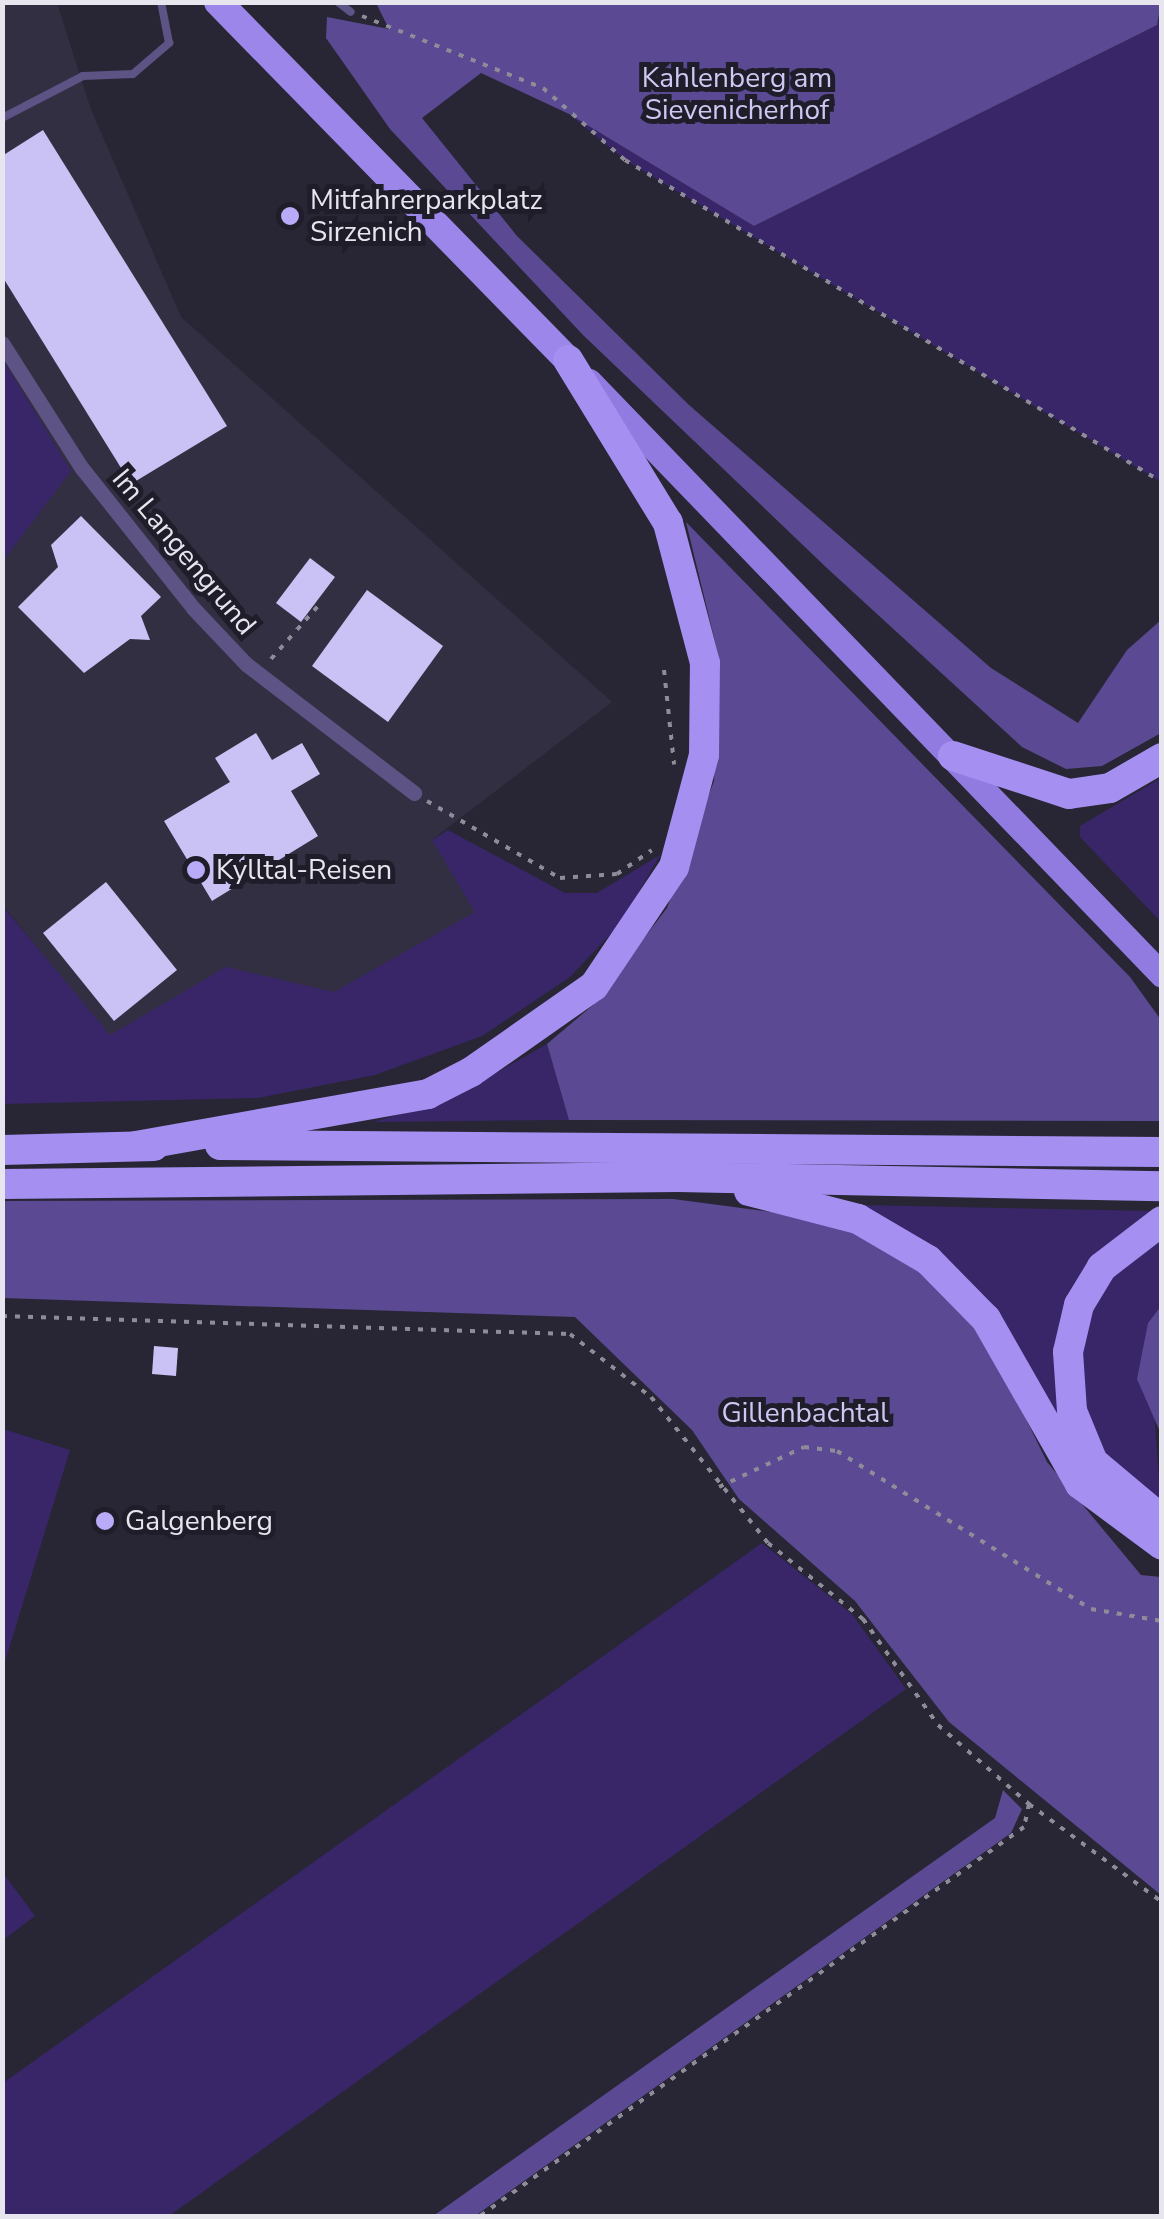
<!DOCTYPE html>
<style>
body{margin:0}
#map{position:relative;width:1164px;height:2219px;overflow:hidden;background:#282634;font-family:"Nunito Sans",sans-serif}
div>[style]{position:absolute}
.built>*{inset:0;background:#332f43}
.green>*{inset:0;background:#382668}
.forest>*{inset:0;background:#5b4a93}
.building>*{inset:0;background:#cac2f4}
.path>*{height:4px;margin-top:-2px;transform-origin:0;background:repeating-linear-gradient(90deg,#8e8c98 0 5px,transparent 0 13px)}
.service>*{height:8px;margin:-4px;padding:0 4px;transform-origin:4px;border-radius:4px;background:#5d5384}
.minor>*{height:15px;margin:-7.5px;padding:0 7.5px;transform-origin:7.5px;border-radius:7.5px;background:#5d5384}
.primary>*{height:25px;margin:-12.5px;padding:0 12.5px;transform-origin:12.5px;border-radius:12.5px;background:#927be0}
.trunk>*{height:28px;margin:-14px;padding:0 14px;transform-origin:14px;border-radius:14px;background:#9c86e9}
.motorway>*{height:30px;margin:-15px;padding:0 15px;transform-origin:15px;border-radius:15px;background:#a590f2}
.dots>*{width:28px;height:28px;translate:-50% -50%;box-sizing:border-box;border:5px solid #1f1d29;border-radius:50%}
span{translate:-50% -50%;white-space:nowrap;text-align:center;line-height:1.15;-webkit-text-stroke:10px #1f1d29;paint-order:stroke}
.park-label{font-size:28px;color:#cdc7f1}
.poi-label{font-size:28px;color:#e7e6ef}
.left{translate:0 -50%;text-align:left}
.street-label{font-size:28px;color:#e7e6ef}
.frame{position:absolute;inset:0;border:5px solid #e7e6ef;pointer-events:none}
</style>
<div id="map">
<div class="built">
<div style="clip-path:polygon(2px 3px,57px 3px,90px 107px,181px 317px,612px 702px,433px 839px,476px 912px,334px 992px,226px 968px,109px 1036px,3px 905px)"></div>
</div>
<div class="green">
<div style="clip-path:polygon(1162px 19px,1161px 482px,625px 160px,569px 114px,754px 226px)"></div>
<div style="clip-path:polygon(3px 360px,71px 471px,3px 561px,2px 561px)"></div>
<div style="clip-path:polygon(1161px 778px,1161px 922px,1080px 837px,1080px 826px)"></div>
<div style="clip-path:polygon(448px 830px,565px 893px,597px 893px,660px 855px,621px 923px,570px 977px,482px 1036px,375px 1075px,258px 1098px,3px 1104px,2px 905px,110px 1035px,226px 967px,334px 992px,475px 912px,432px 840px)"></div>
<div style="clip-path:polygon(547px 1044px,569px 1120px,373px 1122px,450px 1099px)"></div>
<div style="clip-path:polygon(862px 1205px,1150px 1211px,1109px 1245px,1064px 1423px)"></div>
<div style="clip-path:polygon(1161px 1235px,1161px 1306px,1148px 1323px,1161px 1510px,1100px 1455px,1081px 1417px,1082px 1326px,1098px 1290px)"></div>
<div style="clip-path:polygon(3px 1429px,70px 1450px,3px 1668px,2px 1429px)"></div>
<div style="clip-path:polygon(762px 1543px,852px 1614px,906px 1689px,169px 2216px,3px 2216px,3px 2083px)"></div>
<div style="clip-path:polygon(3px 1873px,35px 1916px,3px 1940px,2px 1873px)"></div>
</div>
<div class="forest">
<div style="clip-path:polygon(376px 3px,1161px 3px,1157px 25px,754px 226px,569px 114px,481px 73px,422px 118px,517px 236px,689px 405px,991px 668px,1078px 723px,1127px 650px,1161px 620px,1161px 733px,1102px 766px,1066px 769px,1022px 747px,828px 569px,583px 335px,390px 129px,326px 38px,327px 17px,389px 29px)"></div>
<div style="clip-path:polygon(686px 522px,1130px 977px,1161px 1020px,1161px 1121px,569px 1120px,547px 1044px,593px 1005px,667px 908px,714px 781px,719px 658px)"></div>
<div style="clip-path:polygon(673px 1199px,840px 1221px,945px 1288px,993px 1352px,1047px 1462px,1141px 1575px,1161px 1577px,1161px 1895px,949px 1722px,855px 1601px,739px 1499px,692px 1430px,575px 1317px,3px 1298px,2px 1201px)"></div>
<div style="clip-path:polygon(1161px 1306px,1161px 1434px,1137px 1379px,1148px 1323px)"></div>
<div style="clip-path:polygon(1003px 1790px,1022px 1809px,1011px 1833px,475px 2216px,433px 2216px,995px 1818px)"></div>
</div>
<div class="building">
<div style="clip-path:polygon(43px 130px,227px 426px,131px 484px,2px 276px,2px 156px)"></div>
<div style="clip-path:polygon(81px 516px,161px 597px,141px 616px,150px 640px,130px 639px,84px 673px,18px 607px,58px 567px,51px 545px)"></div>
<div style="clip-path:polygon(310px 558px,335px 577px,301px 622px,276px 603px)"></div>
<div style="clip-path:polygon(367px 590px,443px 646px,388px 722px,312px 666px)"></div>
<div style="clip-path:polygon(256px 733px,272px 760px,302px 743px,320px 774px,291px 791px,318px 836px,212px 901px,164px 821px,230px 782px,215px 758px)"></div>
<div style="clip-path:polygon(106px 882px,177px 970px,114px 1021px,43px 933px)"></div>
<div style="clip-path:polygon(154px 1346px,178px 1348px,176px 1376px,152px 1374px)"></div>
</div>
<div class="path">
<div style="left:362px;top:16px;width:195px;rotate:21.7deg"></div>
<div style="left:543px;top:88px;width:109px;rotate:41.3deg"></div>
<div style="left:625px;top:160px;width:626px;rotate:30.95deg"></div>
<div style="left:271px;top:659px;width:72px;rotate:-48.4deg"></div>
<div style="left:664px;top:670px;width:95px;rotate:83.9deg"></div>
<div style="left:427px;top:801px;width:154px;rotate:30.1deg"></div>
<div style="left:560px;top:878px;width:57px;rotate:-4deg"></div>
<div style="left:617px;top:874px;width:42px;rotate:-34.4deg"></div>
<div style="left:2px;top:1316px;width:568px;rotate:1.82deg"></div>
<div style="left:570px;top:1334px;width:103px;rotate:37.9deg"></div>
<div style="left:651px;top:1397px;width:187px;rotate:51.3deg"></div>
<div style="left:768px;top:1543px;width:122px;rotate:38.7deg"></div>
<div style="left:863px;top:1619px;width:130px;rotate:54.7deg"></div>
<div style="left:938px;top:1725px;width:121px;rotate:41deg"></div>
<div style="left:1029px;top:1804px;width:24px;rotate:102deg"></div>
<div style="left:1024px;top:1827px;width:669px;rotate:144.43deg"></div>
<div style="left:719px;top:1487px;width:94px;rotate:-25.2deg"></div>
<div style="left:804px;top:1447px;width:33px;rotate:7deg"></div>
<div style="left:837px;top:1451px;width:299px;rotate:31.9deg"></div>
<div style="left:1091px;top:1609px;width:72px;rotate:9.6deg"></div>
<div style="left:1029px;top:1804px;width:165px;rotate:36.4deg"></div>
</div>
<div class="service">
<div style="left:338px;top:2px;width:16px;rotate:38deg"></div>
<div style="left:2px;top:118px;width:91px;rotate:-27.4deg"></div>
<div style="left:83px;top:76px;width:50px;rotate:-2.3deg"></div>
<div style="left:133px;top:74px;width:48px;rotate:-40.7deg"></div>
<div style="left:169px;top:43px;width:42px;rotate:-101deg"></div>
</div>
<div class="minor">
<div style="left:2px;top:343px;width:147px;rotate:57.5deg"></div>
<div style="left:81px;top:467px;width:180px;rotate:51.5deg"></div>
<div style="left:193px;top:608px;width:77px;rotate:46.6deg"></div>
<div style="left:246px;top:664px;width:212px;rotate:37.5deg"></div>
</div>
<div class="primary">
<div style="left:589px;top:381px;width:825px;rotate:46.03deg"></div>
</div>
<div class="trunk">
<div style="left:218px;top:2px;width:501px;rotate:45.65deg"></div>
</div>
<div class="motorway">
<div style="left:953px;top:756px;width:122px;rotate:18.1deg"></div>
<div style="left:1069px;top:794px;width:41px;rotate:-8.3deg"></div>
<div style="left:1110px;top:788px;width:60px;rotate:-30deg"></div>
<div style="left:220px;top:1145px;width:942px;rotate:0.43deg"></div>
<div style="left:136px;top:1146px;width:297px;rotate:-10.1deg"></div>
<div style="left:428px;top:1094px;width:48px;rotate:-27.1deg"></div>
<div style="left:471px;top:1072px;width:150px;rotate:-35deg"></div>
<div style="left:594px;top:986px;width:143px;rotate:-56.1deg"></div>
<div style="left:674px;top:867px;width:116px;rotate:-75deg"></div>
<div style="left:704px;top:755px;width:92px;rotate:-89.4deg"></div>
<div style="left:705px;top:663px;width:145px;rotate:-104.8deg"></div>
<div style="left:668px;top:523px;width:191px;rotate:-121.5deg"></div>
<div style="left:2px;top:1150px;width:152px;rotate:-1.5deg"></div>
<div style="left:2px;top:1184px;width:676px;rotate:-0.59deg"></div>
<div style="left:678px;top:1177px;width:484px;rotate:1.1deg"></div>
<div style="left:749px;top:1191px;width:113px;rotate:14.4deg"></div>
<div style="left:858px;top:1219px;width:81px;rotate:30.4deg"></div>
<div style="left:928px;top:1260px;width:83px;rotate:45.5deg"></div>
<div style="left:986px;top:1319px;width:190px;rotate:60.3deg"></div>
<div style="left:1080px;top:1484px;width:102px;rotate:36.6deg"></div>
<div style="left:1162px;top:1221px;width:76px;rotate:142.5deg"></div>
<div style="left:1102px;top:1267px;width:44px;rotate:121.2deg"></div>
<div style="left:1079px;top:1305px;width:48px;rotate:103.2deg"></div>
<div style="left:1068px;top:1352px;width:59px;rotate:86.1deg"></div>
<div style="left:1072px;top:1411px;width:55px;rotate:67.6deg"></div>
<div style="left:1093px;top:1462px;width:90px;rotate:40deg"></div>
</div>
<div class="dots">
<div style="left:290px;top:216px;background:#b9abf7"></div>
<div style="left:196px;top:870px;background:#b9abf7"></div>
<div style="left:105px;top:1521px;background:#b9abf7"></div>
</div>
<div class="park-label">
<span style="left:737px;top:94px">Kahlenberg am<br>Sievenicherhof</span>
<span style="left:805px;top:1413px">Gillenbachtal</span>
</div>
<div class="poi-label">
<span class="left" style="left:310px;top:216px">Mitfahrerparkplatz<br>Sirzenich</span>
<span class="left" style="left:216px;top:870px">Kylltal-Reisen</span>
<span class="left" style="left:125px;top:1521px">Galgenberg</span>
</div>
<div class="street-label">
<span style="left:184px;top:552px;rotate:50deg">Im Langengrund</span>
</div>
<div class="frame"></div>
</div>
